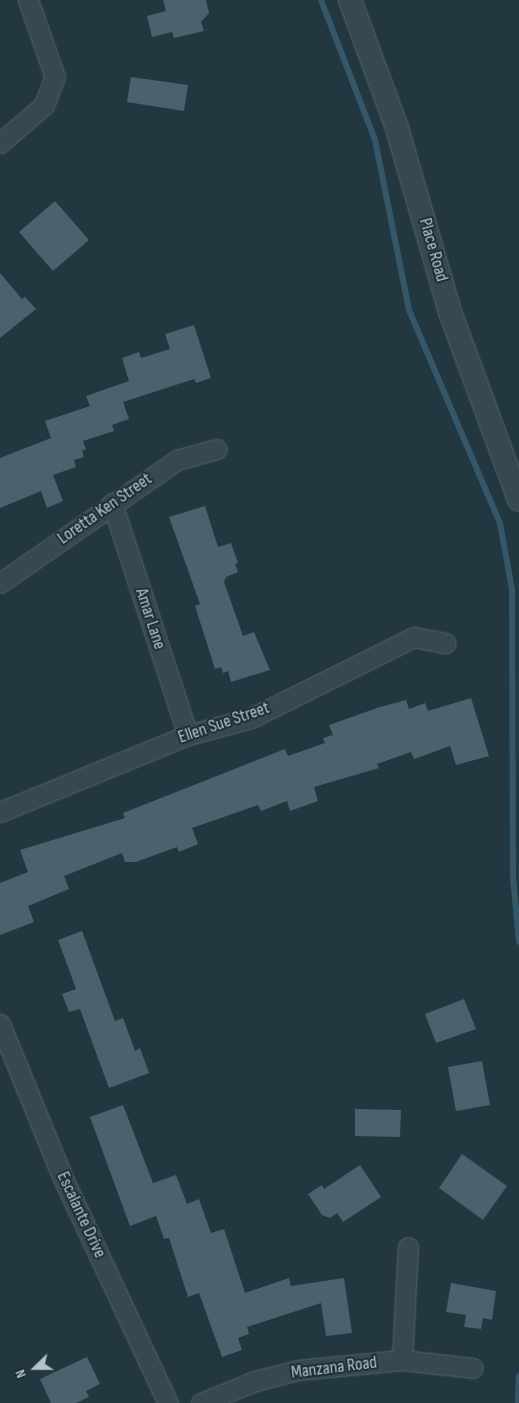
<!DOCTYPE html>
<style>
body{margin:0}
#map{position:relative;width:519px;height:1403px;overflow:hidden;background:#233741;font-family:"Sofia Sans Condensed",sans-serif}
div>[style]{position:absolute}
.stream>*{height:6px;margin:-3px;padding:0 3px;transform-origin:3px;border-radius:3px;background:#355769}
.building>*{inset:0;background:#4b616c}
.roads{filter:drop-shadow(0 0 1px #55656e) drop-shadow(0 0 1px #55656e)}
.minor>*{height:19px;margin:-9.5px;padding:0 9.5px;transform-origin:9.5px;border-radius:9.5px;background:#374851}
.tertiary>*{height:22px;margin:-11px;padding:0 11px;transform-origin:11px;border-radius:11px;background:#374851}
span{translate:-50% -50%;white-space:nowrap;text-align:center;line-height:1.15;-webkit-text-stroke:4px #1c2d36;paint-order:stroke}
.street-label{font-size:18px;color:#b3c2cb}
.north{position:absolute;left:10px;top:1343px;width:50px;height:50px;-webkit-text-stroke:4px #1c2d36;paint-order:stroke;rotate:248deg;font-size:14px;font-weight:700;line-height:20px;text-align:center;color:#b3c2cb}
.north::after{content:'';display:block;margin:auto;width:18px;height:22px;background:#b3c2cb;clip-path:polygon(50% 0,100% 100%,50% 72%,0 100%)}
</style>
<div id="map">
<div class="stream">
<div style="left:321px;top:0;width:150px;rotate:68.9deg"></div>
<div style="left:375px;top:140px;width:173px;rotate:78.7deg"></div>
<div style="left:409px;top:310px;width:232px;rotate:66.9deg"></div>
<div style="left:500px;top:523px;width:67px;rotate:79.7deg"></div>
<div style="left:512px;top:589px;width:289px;rotate:89.8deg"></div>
<div style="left:513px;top:878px;width:64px;rotate:84.6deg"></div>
<div style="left:518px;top:1403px;width:27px;rotate:-88deg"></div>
</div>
<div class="building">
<div style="clip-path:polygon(163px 0,206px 0,209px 13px,201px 22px,204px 31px,174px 38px,172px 32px,152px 37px,147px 16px,166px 11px)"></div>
<div style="clip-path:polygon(131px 77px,188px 85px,184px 111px,127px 102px)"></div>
<div style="clip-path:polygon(55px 201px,89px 240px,53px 271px,19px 232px)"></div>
<div style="clip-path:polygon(0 273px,22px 299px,25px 297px,36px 309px,0 338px)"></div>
<div style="clip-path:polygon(194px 325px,211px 378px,196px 383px,194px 379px,123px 402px,129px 419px,112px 425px,114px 431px,83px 441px,86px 449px,82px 451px,84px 457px,74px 460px,76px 467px,53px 475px,63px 501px,47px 508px,41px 491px,0 508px,0 458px,51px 438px,45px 421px,90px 406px,86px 396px,129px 381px,122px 358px,139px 352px,141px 358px,170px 349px,165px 334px)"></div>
<div style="clip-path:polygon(205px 506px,218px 547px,231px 543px,238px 563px,235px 564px,238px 572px,226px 577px,224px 582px,243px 636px,254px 632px,270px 670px,231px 682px,228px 671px,223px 673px,221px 667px,215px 669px,195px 606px,200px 604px,169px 517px)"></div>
<div style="clip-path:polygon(471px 698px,489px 756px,456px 765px,450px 746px,414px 759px,411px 752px,377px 764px,379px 768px,314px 787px,318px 801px,290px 811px,287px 801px,261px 811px,258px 805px,192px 828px,198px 844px,179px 852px,177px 847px,136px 862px,125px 862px,122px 853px,64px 876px,69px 889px,28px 906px,34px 922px,0 935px,0 883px,28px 872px,20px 850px,125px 818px,123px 813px,285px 749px,288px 756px,325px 743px,323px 738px,333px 735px,329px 725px,380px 707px,406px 700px,409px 709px,425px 703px,428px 711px)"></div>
<div style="clip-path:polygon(82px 931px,115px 1021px,123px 1018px,135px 1051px,140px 1048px,149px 1073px,109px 1088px,80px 1009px,69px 1012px,62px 994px,76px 989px,58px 940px)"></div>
<div style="clip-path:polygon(464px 999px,476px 1029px,436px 1043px,425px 1014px)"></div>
<div style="clip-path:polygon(482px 1061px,490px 1105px,456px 1111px,448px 1067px)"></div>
<div style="clip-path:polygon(123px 1105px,153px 1183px,176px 1175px,187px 1204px,199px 1199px,211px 1233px,224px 1229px,245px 1293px,289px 1278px,291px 1286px,344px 1278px,352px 1333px,326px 1336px,321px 1303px,247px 1327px,249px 1334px,238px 1338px,242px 1350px,222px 1357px,199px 1293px,188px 1297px,169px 1238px,164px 1239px,156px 1216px,130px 1226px,90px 1117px)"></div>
<div style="clip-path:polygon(355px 1109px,401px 1110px,400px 1137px,355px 1136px)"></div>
<div style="clip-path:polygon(462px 1154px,507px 1186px,483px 1220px,439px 1188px)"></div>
<div style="clip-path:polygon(360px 1165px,381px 1197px,343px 1222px,337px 1213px,330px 1218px,322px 1215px,308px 1194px,322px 1185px,324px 1189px)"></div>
<div style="clip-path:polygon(451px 1283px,496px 1291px,492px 1320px,483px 1318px,481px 1329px,464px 1327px,466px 1315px,446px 1312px)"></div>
<div style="clip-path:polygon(87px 1357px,100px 1384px,86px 1391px,89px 1397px,76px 1403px,51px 1403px,40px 1379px)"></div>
</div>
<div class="roads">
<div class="minor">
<div style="left:0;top:143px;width:58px;rotate:-40.8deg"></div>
<div style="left:44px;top:105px;width:30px;rotate:-69deg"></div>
<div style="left:55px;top:77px;width:82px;rotate:-109.3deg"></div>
<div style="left:112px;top:503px;width:244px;rotate:71.9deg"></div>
<div style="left:0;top:583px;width:216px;rotate:-34.8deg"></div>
<div style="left:177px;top:460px;width:41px;rotate:-15.4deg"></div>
<div style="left:0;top:812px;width:203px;rotate:-22.3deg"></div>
<div style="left:188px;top:735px;width:65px;rotate:-15.1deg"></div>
<div style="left:251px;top:718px;width:182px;rotate:-26.4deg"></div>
<div style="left:414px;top:637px;width:32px;rotate:11deg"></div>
<div style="left:0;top:1024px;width:164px;rotate:67.8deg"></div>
<div style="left:62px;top:1176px;width:251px;rotate:65deg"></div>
<div style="left:402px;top:1360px;width:113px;rotate:-87deg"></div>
<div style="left:201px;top:1403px;width:58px;rotate:-22.2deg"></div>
<div style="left:255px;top:1381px;width:44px;rotate:-14.3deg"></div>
<div style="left:298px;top:1370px;width:104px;rotate:-5.5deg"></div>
<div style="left:402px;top:1360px;width:71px;rotate:6.4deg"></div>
</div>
<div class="tertiary">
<div style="left:350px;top:0;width:136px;rotate:69.8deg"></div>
<div style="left:397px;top:128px;width:191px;rotate:73.9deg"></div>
<div style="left:450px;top:312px;width:200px;rotate:69.8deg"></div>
</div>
</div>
<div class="street-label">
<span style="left:433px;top:250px;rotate:74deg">Place Road</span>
<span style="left:105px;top:509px;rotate:-35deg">Loretta Ken Street</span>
<span style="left:150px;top:619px;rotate:72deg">Amar Lane</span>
<span style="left:224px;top:723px;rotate:-19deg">Ellen Sue Street</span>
<span style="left:81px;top:1215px;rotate:65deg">Escalante Drive</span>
<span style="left:334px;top:1368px;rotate:-7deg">Manzana Road</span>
</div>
<div class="north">N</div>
</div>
